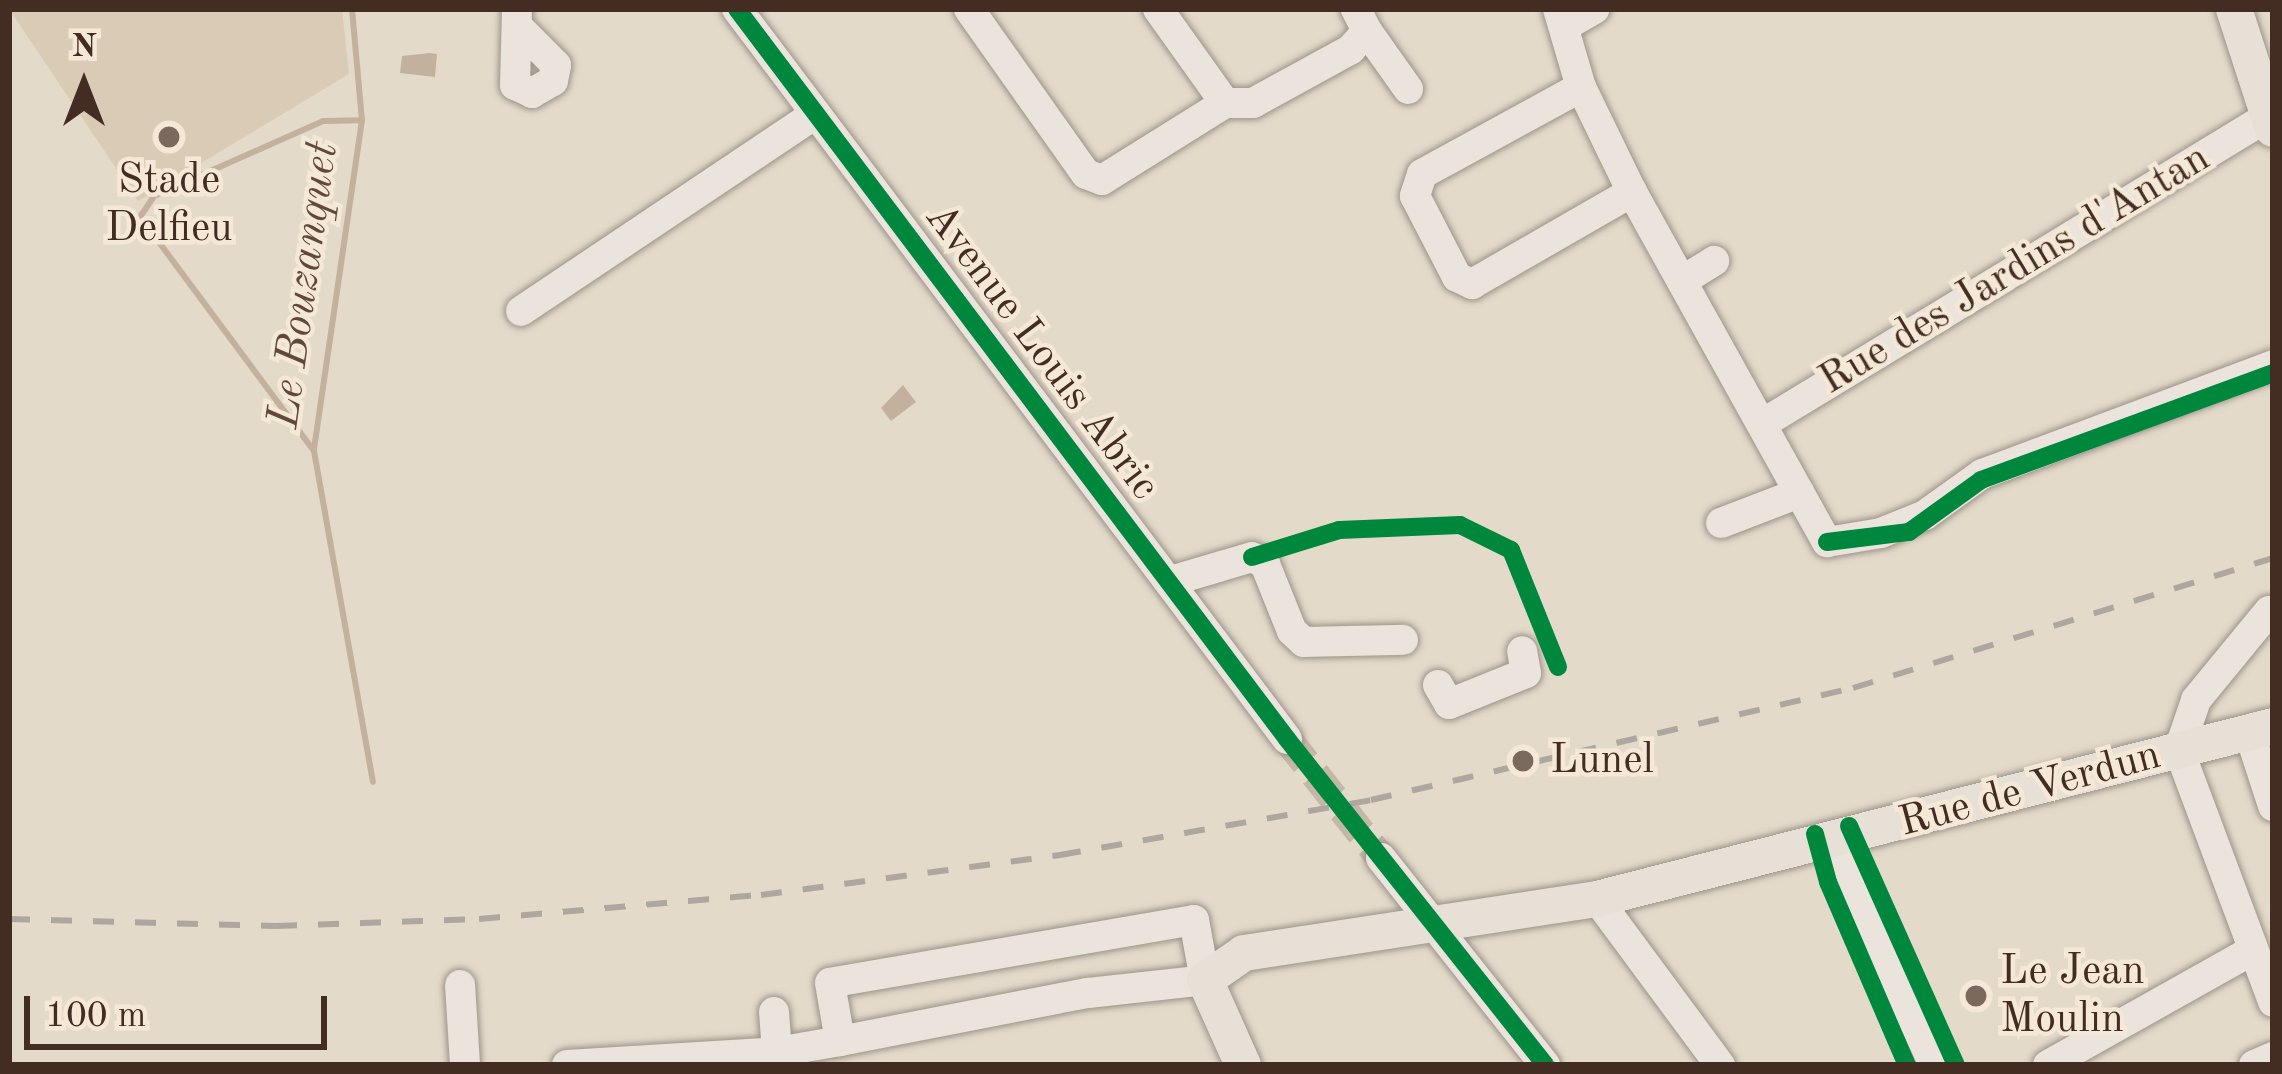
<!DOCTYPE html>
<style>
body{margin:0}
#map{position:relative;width:2282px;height:1074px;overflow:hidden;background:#e4daca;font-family:"Old Standard TT",serif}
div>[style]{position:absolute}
.green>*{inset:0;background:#dacbb6}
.water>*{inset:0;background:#c3b19d}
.stream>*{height:6px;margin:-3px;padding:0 3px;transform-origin:3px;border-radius:3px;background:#c3b19d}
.minor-tunnel>*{height:30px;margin-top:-15px;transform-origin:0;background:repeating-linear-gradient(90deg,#c4b7a8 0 30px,transparent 0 45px)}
.roads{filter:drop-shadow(0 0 3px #9c948a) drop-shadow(0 0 3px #9c948a)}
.minor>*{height:30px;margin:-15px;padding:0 15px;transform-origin:15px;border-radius:15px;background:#eae4dd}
.major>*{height:36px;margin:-18px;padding:0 18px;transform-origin:18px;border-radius:18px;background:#e7e0d7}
.rail>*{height:6px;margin-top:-3px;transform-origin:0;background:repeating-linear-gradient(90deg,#aea7a0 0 21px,transparent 0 42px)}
.cycleway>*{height:18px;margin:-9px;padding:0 9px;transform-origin:9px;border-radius:9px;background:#00873e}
.dots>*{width:33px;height:33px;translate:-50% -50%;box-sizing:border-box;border:6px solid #f5e8d6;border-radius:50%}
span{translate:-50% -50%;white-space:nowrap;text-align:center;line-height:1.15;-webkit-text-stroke:9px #f5e8d6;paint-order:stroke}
.poi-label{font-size:42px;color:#432c22}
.left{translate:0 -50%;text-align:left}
.street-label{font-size:42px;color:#432c22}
.water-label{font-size:45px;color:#60493c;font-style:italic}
.frame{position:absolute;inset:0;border:12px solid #432c22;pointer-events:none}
.north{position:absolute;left:24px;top:24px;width:120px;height:120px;-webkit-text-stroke:9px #f5e8d6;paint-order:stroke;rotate:0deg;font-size:33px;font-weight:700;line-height:48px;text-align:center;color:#432c22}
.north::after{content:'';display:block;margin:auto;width:42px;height:54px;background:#432c22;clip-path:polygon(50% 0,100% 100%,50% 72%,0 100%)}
.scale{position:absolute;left:24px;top:996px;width:303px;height:54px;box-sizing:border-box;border:6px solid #432c22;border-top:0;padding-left:15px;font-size:36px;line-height:42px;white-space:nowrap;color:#432c22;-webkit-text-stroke:9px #f5e8d6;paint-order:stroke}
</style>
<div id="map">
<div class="green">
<div style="clip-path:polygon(9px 9px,342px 9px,349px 74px,138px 201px)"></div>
</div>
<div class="water">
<div style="clip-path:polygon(430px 53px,437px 54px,435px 77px,400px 73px,402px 56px)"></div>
<div style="clip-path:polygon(903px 385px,916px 402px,891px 421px,881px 408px)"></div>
</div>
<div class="stream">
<div style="left:352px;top:9px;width:111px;rotate:84.9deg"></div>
<div style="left:362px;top:120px;width:334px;rotate:98.3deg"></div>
<div style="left:314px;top:451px;width:336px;rotate:79.9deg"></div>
<div style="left:314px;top:451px;width:292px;rotate:-126.6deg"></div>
<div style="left:140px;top:217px;width:25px;rotate:-56deg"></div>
<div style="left:154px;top:196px;width:185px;rotate:-23.9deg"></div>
<div style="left:323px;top:121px;width:39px;rotate:-1deg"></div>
</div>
<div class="minor-tunnel">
<div style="left:1287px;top:739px;width:152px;rotate:51.7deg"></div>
</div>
<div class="roads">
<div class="minor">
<div style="left:517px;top:9px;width:76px;rotate:91.5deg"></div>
<div style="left:515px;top:85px;width:19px;rotate:25deg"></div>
<div style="left:532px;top:93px;width:24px;rotate:-30deg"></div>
<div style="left:553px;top:81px;width:16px;rotate:-79deg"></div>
<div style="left:556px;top:65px;width:51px;rotate:-135deg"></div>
<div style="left:737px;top:9px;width:914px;rotate:53deg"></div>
<div style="left:969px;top:9px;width:202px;rotate:54.7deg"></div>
<div style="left:1086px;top:174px;width:17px;rotate:21deg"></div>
<div style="left:1102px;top:180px;width:145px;rotate:-32deg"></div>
<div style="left:1225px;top:103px;width:28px"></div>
<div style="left:1253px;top:103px;width:111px;rotate:-28.7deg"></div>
<div style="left:1350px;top:50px;width:25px;rotate:-48deg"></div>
<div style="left:1367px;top:31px;width:25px;rotate:-117deg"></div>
<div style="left:1158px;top:9px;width:115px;rotate:54.5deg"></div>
<div style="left:1558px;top:9px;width:81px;rotate:73.6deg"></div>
<div style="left:1581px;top:87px;width:117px;rotate:64.1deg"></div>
<div style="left:1632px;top:192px;width:401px;rotate:60.9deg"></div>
<div style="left:1827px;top:542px;width:55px;rotate:-9.5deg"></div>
<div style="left:1881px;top:533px;width:48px;rotate:-22.2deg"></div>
<div style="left:1925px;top:515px;width:70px;rotate:-35.7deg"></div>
<div style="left:1982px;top:474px;width:311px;rotate:-20.5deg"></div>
<div style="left:1565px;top:26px;width:34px;rotate:-30deg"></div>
<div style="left:1367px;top:31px;width:71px;rotate:54.7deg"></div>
<div style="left:1581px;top:87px;width:181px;rotate:151.3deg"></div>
<div style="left:1422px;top:174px;width:23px;rotate:108deg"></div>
<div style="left:1415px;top:196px;width:91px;rotate:62.6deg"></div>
<div style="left:1457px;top:277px;width:17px;rotate:25deg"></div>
<div style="left:1472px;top:284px;width:185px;rotate:-29.9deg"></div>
<div style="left:1682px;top:281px;width:38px;rotate:-32deg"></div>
<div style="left:521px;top:311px;width:354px;rotate:-33.8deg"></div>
<div style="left:1762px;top:424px;width:593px;rotate:-31.28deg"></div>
<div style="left:1721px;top:523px;width:84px;rotate:-21deg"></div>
<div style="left:1171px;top:581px;width:84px;rotate:-16.5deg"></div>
<div style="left:1252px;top:557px;width:15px;rotate:28deg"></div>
<div style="left:1265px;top:564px;width:72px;rotate:68.1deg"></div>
<div style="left:1292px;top:631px;width:16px;rotate:43deg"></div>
<div style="left:1304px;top:642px;width:99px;rotate:-1.2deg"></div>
<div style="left:2269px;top:611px;width:115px;rotate:129.4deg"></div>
<div style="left:2196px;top:700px;width:53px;rotate:108.8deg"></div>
<div style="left:2179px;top:750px;width:269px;rotate:69.5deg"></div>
<div style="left:1438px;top:685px;width:22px;rotate:60deg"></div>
<div style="left:1449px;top:704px;width:83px;rotate:-21.9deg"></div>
<div style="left:1526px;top:673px;width:22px;rotate:-100deg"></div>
<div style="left:2249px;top:732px;width:78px;rotate:72deg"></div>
<div style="left:1831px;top:842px;width:246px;rotate:65.2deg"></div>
<div style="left:1381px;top:858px;width:264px;rotate:51.6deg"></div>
<div style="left:1597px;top:899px;width:207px;rotate:53.5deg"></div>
<div style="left:460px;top:985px;width:80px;rotate:86.4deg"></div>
<div style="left:774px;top:1012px;width:40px;rotate:85.7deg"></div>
<div style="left:567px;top:1065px;width:210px;rotate:-3.5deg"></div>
<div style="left:777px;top:1052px;width:64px;rotate:-9.9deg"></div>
<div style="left:840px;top:1041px;width:253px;rotate:-11deg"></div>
<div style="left:1088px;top:993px;width:118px;rotate:-6.3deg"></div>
<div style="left:1205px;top:980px;width:61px;rotate:-100.4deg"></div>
<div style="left:1194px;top:920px;width:369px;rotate:170.2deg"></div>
<div style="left:830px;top:983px;width:59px;rotate:80.2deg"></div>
<div style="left:2048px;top:1065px;width:235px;rotate:-29.3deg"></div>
<div style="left:2254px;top:1065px;width:21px;rotate:-23deg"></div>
</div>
<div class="major">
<div style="left:2234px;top:9px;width:126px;rotate:72deg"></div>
<div style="left:1243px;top:1065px;width:93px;rotate:-114.1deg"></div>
<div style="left:1205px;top:980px;width:47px;rotate:-34.7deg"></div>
<div style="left:1244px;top:953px;width:357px;rotate:-8.7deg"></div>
<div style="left:1597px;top:899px;width:698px;rotate:-14.35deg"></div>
</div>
</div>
<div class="rail">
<div style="left:9px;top:919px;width:267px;rotate:1.5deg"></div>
<div style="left:276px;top:926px;width:203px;rotate:-2deg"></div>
<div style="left:479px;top:919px;width:283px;rotate:-4.9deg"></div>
<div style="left:761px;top:895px;width:302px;rotate:-7.6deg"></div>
<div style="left:1060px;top:855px;width:316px;rotate:-10deg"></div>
<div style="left:1371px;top:800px;width:495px;rotate:-13.1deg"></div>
<div style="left:1853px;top:688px;width:440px;rotate:-17.2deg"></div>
</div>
<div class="cycleway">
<div style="left:737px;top:9px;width:914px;rotate:53deg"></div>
<div style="left:1287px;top:739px;width:416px;rotate:51.6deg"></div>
<div style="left:1827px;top:542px;width:83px;rotate:-7deg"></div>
<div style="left:1909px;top:532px;width:89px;rotate:-35.8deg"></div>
<div style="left:1981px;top:480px;width:311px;rotate:-20.1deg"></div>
<div style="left:1252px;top:557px;width:91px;rotate:-17.2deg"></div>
<div style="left:1339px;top:530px;width:121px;rotate:-2.4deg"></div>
<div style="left:1460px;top:525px;width:57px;rotate:26.1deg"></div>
<div style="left:1511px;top:550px;width:126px;rotate:68.1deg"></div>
<div style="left:1849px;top:826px;width:262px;rotate:65.9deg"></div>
<div style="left:1815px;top:834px;width:50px;rotate:74.8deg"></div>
<div style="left:1828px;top:882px;width:199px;rotate:66.7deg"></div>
</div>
<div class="dots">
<div style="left:169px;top:137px;background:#7b695d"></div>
<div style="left:1523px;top:761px;background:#7b695d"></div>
<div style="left:1976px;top:996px;background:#7b695d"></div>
</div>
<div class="poi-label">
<span style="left:169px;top:205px">Stade<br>Delfieu</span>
<span class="left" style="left:1550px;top:761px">Lunel</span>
<span class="left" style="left:2000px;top:996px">Le Jean<br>Moulin</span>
</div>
<div class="street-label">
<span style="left:2015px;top:270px;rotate:-31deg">Rue des Jardins d'Antan</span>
<span style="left:1041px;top:352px;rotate:53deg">Avenue Louis Abric</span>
<span style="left:2030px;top:790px;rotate:-15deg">Rue de Verdun</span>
</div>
<div class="water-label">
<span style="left:305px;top:285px;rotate:-82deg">Le Bouzanquet</span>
</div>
<div class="frame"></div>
<div class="north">N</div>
<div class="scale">100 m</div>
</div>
